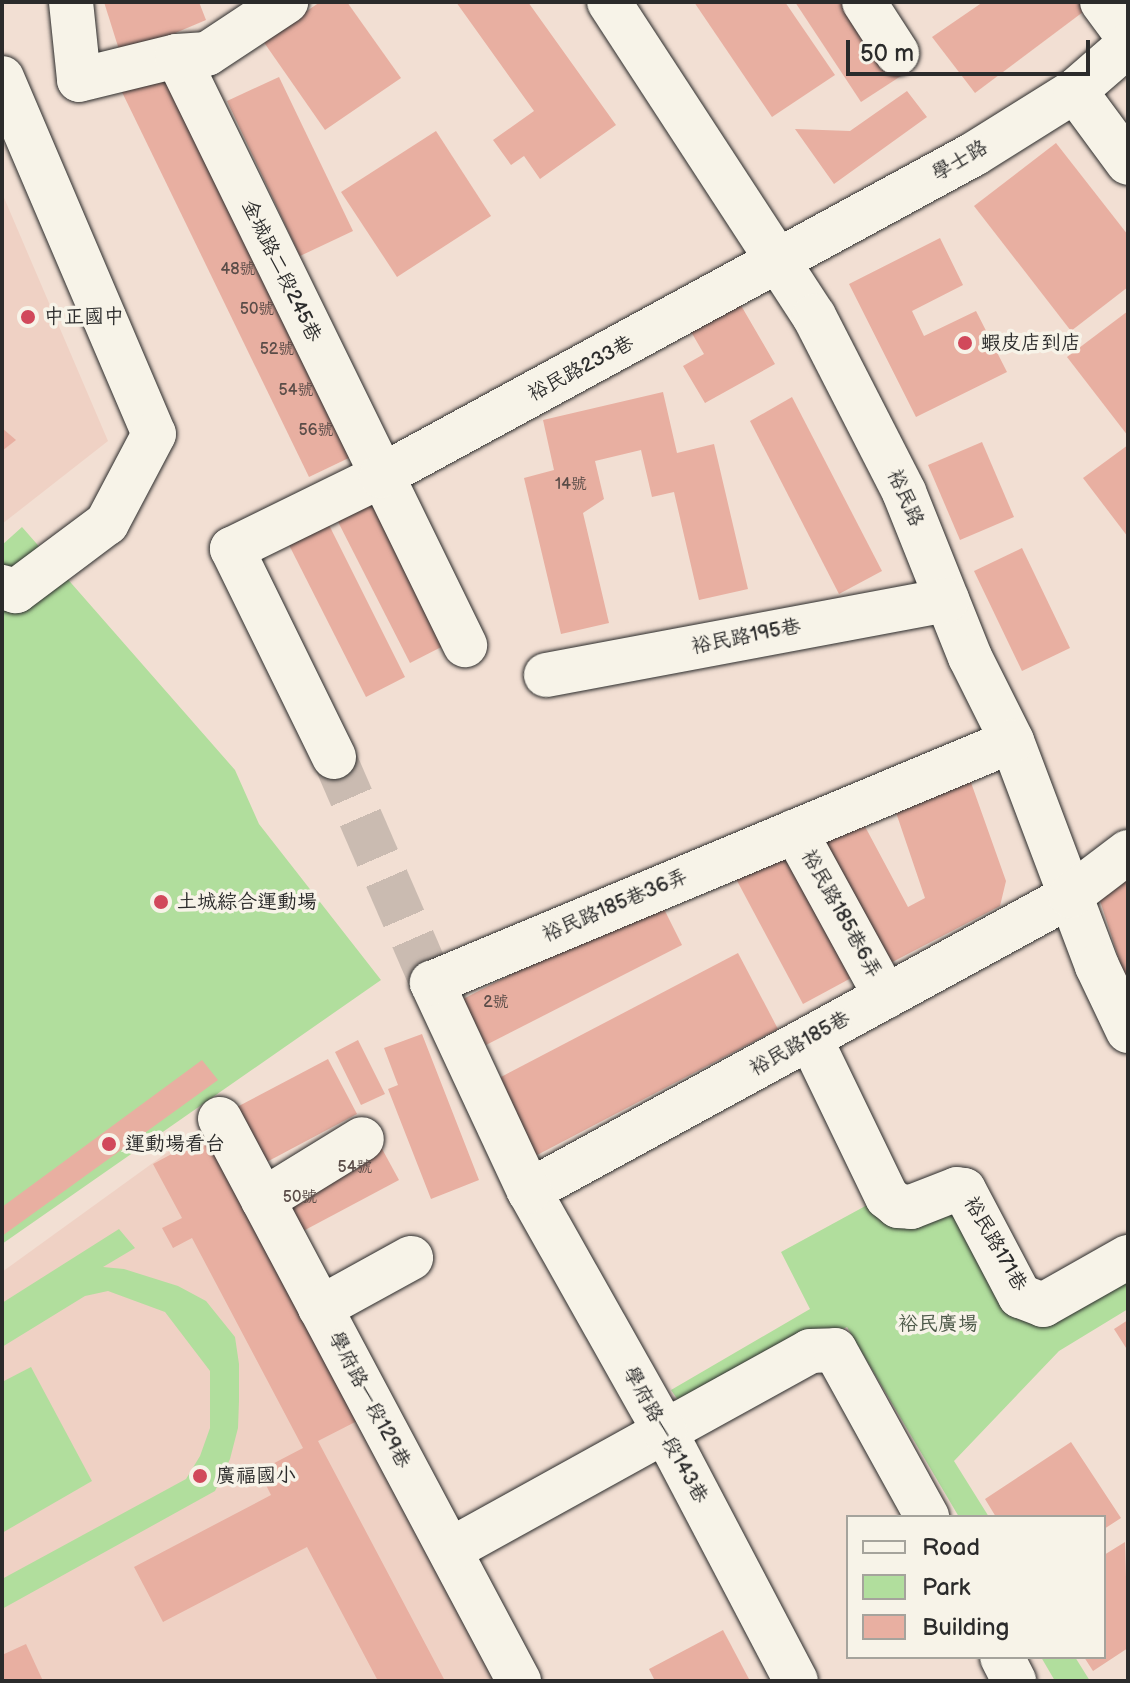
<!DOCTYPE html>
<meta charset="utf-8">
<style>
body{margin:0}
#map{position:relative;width:1130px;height:1683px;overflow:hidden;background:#f2dfd3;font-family:"Balsamiq Sans","LXGW WenKai TC",sans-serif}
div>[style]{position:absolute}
.built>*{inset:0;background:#efd1c4}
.green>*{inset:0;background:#b1de9d}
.building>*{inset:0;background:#e8afa1}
.minor-tunnel>*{height:44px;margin-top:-22px;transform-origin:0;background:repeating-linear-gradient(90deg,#cabbb1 0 44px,transparent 0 66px)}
.roads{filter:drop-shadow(0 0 2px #2b2b2b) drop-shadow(0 0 2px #2b2b2b)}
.minor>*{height:44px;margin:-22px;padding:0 22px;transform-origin:22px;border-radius:22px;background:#f7f3e8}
.dots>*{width:22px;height:22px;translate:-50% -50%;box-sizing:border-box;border:4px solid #f7f3e8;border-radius:50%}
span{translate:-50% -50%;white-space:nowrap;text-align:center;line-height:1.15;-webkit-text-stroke:7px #f7f3e8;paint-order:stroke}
.number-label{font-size:16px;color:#5a4c48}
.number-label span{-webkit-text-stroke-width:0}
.street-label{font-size:20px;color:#2b2b2b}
.poi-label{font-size:20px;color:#2b2b2b}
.left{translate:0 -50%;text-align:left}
.park-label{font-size:20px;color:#4c5848}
.frame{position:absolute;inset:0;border:4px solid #2b2b2b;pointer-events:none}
.legend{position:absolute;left:846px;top:1515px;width:260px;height:144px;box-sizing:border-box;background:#f7f3e8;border:2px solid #a5a39c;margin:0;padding:10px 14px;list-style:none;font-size:24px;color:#2b2b2b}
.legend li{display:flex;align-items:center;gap:16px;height:40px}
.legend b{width:40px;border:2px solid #a5a39c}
.scale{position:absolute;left:846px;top:40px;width:244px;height:36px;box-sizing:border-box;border:4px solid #2b2b2b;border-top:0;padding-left:10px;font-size:24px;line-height:28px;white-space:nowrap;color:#2b2b2b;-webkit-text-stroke:6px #f7f3e8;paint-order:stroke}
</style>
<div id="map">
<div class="built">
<div style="clip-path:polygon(2px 193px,108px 441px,2px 524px)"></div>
<div style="clip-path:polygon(215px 1118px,503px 1681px,2px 1681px,2px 1272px)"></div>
</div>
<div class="green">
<div style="clip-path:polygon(22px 527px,235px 770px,259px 824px,381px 980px,2px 1244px,2px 545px)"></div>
<div style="clip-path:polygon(880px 1198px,956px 1199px,1028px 1319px,1128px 1261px,1128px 1309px,1059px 1351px,954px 1461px,989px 1517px,959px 1517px,847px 1327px,685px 1410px,671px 1390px,810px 1309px,781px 1252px)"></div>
<div style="clip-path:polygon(119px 1229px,135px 1248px,103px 1267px,124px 1269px,178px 1286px,206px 1301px,235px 1337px,239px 1364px,239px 1401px,238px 1428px,230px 1459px,215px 1491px,2px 1609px,2px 1579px,186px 1479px,200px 1456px,210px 1428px,210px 1371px,165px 1312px,108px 1291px,85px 1296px,2px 1347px,2px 1303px)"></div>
<div style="clip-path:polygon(31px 1367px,92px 1481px,2px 1533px,2px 1382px)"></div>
<div style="clip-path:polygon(1041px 1657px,1075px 1657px,1090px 1681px,1055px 1681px)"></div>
</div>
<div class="building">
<div style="clip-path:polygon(104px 2px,199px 2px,206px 20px,121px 56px)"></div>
<div style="clip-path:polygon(320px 2px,347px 2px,401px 78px,325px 130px,263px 41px)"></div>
<div style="clip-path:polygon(456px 2px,528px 2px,616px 125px,540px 179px,524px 156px,511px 165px,493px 140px,534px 111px)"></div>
<div style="clip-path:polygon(694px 2px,785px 2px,835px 75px,772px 117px)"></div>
<div style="clip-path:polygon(795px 2px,852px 2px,901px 76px,861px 102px)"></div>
<div style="clip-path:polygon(983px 2px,1088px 2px,1091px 6px,975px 93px,932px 37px)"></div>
<div style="clip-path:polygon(167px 68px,355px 455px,309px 477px,121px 90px)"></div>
<div style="clip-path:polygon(279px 77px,353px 231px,300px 256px,227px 101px)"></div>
<div style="clip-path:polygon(907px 91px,927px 117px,834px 184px,795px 129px,850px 131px)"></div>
<div style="clip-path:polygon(436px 131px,491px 216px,397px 277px,341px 192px)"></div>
<div style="clip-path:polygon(1056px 143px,1128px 235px,1128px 287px,1071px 331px,974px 206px)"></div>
<div style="clip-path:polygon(940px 238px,963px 285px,912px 311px,924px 336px,976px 311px,1007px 372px,916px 417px,849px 284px)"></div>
<div style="clip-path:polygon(739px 302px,775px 364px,705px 403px,683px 366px,704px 354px,690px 330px)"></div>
<div style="clip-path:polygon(1128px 311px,1128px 436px,1067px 357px)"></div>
<div style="clip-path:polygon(663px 392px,677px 453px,714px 444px,748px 589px,699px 600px,674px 492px,652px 497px,641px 450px,595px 461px,604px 499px,583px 513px,609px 623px,561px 634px,524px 478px,554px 470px,543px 420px)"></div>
<div style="clip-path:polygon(792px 397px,882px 571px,839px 594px,750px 421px)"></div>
<div style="clip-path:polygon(2px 428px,16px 440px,2px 451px)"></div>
<div style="clip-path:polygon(982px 442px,1014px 517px,960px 540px,928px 465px)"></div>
<div style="clip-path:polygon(1128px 445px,1128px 537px,1083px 478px)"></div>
<div style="clip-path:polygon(378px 489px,455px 640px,410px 663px,333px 512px)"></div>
<div style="clip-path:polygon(329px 525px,405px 677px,366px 697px,289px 545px)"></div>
<div style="clip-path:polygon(1022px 548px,1070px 648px,1022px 671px,974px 571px)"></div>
<div style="clip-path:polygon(963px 760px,1006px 881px,1000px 906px,879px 969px,805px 830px,853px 804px,908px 907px,925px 898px,887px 786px)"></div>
<div style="clip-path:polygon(777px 835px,853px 977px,803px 1004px,727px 862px)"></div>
<div style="clip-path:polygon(1128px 864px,1128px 984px,1127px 984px,1092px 876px)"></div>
<div style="clip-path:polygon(659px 899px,682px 945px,486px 1045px,463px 999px)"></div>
<div style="clip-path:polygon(738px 953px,778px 1029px,518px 1165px,478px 1089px)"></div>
<div style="clip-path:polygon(422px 1034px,479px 1180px,431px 1199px,388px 1089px,398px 1085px,384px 1048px)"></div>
<div style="clip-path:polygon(358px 1040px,385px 1094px,361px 1105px,335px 1052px)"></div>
<div style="clip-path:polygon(328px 1059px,357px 1114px,248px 1172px,218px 1117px)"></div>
<div style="clip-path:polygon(202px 1060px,218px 1080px,2px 1236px,2px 1207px)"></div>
<div style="clip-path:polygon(369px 1125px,399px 1180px,290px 1238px,261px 1183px)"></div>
<div style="clip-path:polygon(209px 1134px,361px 1419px,318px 1441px,445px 1681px,378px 1681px,307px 1547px,163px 1622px,134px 1567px,271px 1495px,259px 1471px,303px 1448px,192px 1238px,173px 1248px,162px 1228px,182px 1218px,153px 1164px)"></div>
<div style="clip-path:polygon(1128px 1320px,1128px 1351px,1114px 1329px)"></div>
<div style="clip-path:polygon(1071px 1442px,1121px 1518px,1104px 1529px,1104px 1517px,996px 1517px,985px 1499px)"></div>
<div style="clip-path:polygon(1125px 1542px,1128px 1648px,1093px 1671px,1084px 1657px,1104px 1657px,1104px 1555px)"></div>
<div style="clip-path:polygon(723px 1630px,750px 1681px,655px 1681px,649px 1669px)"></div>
<div style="clip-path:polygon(26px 1644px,43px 1681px,2px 1681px,2px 1655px)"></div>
</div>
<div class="minor-tunnel">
<div style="left:334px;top:757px;width:246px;rotate:66.6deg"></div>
</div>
<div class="roads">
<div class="minor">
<div style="left:71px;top:2px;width:78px;rotate:84.1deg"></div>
<div style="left:79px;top:80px;width:101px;rotate:-13.8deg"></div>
<div style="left:177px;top:56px;width:656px;rotate:63.94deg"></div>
<div style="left:609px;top:2px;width:375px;rotate:56.9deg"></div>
<div style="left:814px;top:316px;width:198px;rotate:62.9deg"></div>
<div style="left:904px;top:492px;width:178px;rotate:68.2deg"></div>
<div style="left:970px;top:657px;width:94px;rotate:63.4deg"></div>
<div style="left:1012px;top:741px;width:241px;rotate:69.3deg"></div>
<div style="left:1097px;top:966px;width:72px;rotate:64.5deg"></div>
<div style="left:864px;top:2px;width:61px;rotate:57.1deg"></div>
<div style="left:1102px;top:2px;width:44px;rotate:53.4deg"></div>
<div style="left:177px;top:56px;width:30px;rotate:-4deg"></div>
<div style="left:207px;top:54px;width:95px;rotate:-33.4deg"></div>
<div style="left:2px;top:78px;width:387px;rotate:66.9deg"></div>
<div style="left:154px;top:434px;width:101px;rotate:117.8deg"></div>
<div style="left:107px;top:523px;width:114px;rotate:143.2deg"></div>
<div style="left:16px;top:591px;width:15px;rotate:-164deg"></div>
<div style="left:1075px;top:91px;width:89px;rotate:53.6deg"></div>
<div style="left:546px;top:675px;width:408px;rotate:-10.6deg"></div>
<div style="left:334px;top:757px;width:232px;rotate:-116.1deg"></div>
<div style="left:232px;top:549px;width:166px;rotate:-26.1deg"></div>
<div style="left:381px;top:476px;width:675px;rotate:-28.5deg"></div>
<div style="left:974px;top:154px;width:119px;rotate:-32deg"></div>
<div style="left:1075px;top:91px;width:70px;rotate:-41deg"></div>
<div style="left:795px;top:831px;width:189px;rotate:61.3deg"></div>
<div style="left:810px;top:1038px;width:177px;rotate:64.2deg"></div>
<div style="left:887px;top:1197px;width:14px;rotate:39deg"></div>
<div style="left:898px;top:1206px;width:13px;rotate:4deg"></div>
<div style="left:911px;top:1207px;width:49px;rotate:-21.4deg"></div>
<div style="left:957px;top:1189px;width:7px;rotate:8deg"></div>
<div style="left:964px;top:1190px;width:120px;rotate:62.2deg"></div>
<div style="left:1020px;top:1296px;width:25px;rotate:21deg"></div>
<div style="left:1043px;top:1305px;width:98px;rotate:-29.5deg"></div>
<div style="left:220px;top:1119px;width:637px;rotate:61.99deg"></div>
<div style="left:529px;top:1191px;width:616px;rotate:-28.6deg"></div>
<div style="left:1070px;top:896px;width:73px;rotate:-37.2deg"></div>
<div style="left:263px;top:1200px;width:116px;rotate:-31.6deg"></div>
<div style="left:320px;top:1308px;width:104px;rotate:-28.8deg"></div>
<div style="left:450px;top:1550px;width:411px;rotate:-28.9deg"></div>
<div style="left:810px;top:1351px;width:25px;rotate:-2deg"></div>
<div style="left:835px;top:1350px;width:191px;rotate:61.1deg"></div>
<div style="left:1002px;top:1657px;width:27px;rotate:63deg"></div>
<div style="left:796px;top:1681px;width:281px;rotate:-117.7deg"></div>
<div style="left:665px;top:1432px;width:277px;rotate:-119.4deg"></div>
<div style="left:529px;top:1191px;width:230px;rotate:-115deg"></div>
<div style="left:432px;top:983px;width:628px;rotate:-22.65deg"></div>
</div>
</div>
<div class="dots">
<div style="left:28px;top:317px;background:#d1495b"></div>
<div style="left:965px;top:343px;background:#d1495b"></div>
<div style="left:161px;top:902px;background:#d1495b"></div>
<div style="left:109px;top:1144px;background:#d1495b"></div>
<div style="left:200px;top:1476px;background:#d1495b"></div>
</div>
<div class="number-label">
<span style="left:238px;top:270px">48號</span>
<span style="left:257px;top:310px">50號</span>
<span style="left:277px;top:350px">52號</span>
<span style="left:296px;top:391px">54號</span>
<span style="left:316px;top:431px">56號</span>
<span style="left:571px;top:485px">14號</span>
<span style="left:496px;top:1003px">2號</span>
<span style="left:355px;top:1168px">54號</span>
<span style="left:300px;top:1198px">50號</span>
</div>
<div class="street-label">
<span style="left:960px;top:161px;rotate:-30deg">學士路</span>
<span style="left:281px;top:271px;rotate:64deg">金城路二段245巷</span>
<span style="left:581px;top:369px;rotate:-28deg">裕民路233巷</span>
<span style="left:905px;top:498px;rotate:66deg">裕民路</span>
<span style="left:746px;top:637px;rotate:-11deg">裕民路195巷</span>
<span style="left:615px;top:906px;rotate:-23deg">裕民路185巷36弄</span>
<span style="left:841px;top:914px;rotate:61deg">裕民路185巷6弄</span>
<span style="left:800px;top:1044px;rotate:-29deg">裕民路185巷</span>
<span style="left:995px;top:1244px;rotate:60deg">裕民路171巷</span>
<span style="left:369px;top:1400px;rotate:62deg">學府路一段129巷</span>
<span style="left:665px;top:1435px;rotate:61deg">學府路一段143巷</span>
</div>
<div class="poi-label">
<span class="left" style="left:44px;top:317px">中正國中</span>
<span class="left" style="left:981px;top:343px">蝦皮店到店</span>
<span class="left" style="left:177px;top:902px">土城綜合運動場</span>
<span class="left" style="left:125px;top:1144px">運動場看台</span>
<span class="left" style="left:216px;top:1476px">廣福國小</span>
</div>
<div class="park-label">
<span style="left:938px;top:1324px">裕民廣場</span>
</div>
<div class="frame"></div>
<ul class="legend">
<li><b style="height:10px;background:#f7f3e8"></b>Road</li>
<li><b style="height:22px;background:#b1de9d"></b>Park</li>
<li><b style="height:22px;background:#e8afa1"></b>Building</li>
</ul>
<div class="scale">50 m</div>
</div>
